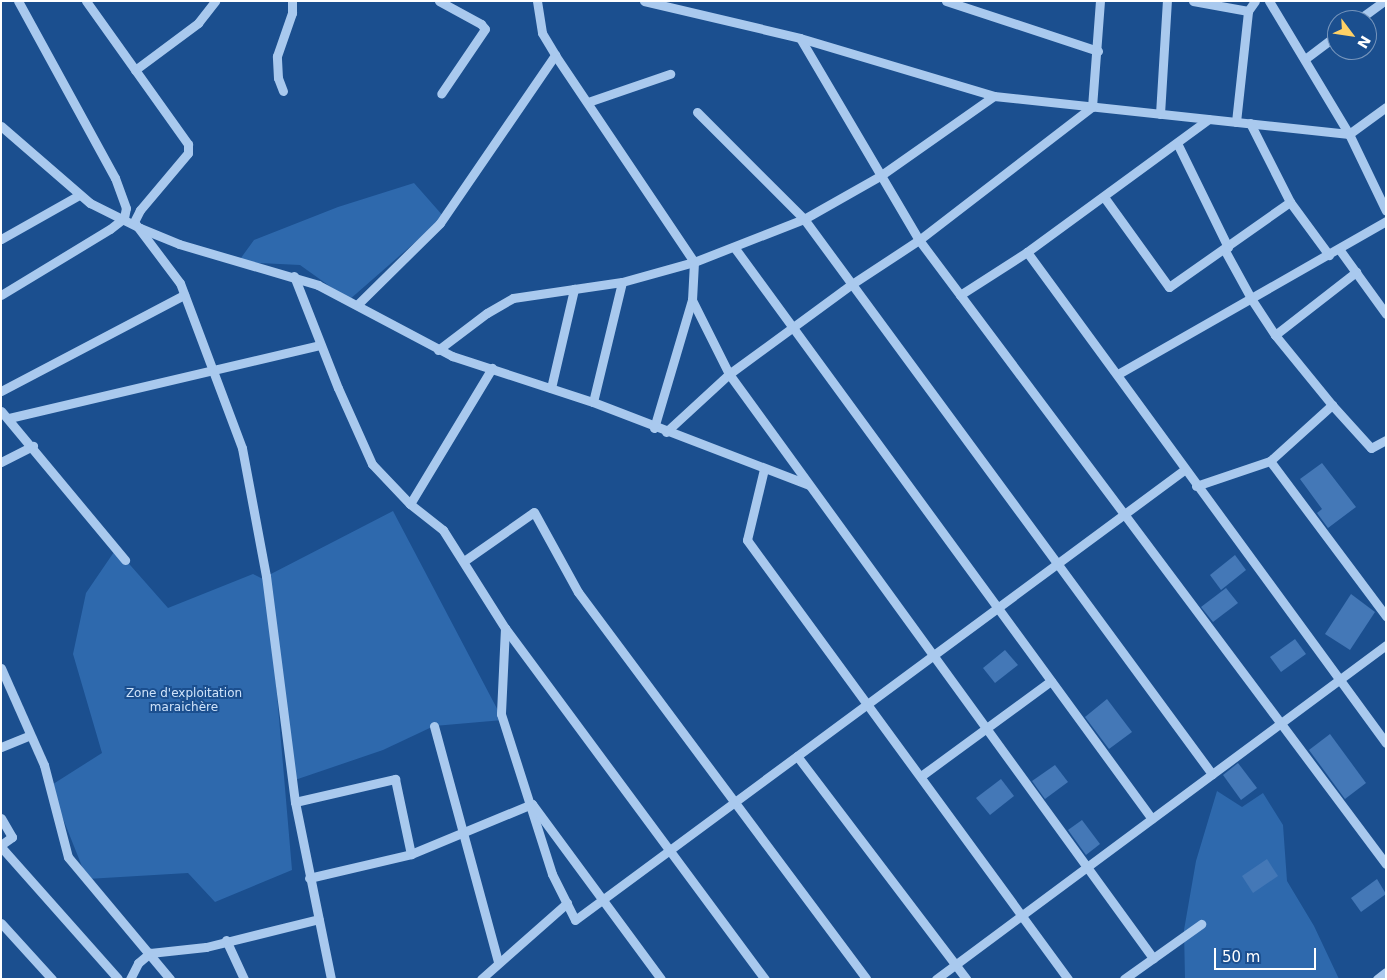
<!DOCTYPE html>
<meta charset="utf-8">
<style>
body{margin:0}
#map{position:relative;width:1387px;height:980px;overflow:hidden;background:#1b4f8f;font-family:"DejaVu Sans",sans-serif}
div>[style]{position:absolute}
.green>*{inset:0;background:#2e69ad}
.building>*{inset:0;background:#4478b7}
.minor>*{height:9px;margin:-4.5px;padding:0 4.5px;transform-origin:4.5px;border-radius:4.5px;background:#a9c9ee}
span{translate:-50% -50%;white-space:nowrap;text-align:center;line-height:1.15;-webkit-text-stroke:4px #1b4f8f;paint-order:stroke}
.park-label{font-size:12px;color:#cfe3fa}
.frame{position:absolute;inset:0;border:2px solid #fff;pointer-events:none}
.north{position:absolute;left:1327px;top:10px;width:50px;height:50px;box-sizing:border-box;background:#1b4f8f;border:1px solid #7695bc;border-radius:50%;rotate:121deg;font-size:14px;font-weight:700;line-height:20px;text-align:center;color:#fff}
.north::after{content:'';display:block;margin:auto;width:18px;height:22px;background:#ffd166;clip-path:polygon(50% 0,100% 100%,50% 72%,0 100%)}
.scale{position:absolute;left:1214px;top:948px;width:102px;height:22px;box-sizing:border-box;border:2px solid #fff;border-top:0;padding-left:6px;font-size:15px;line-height:18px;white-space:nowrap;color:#fff;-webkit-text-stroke:4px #1b4f8f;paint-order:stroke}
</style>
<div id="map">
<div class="green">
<div style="clip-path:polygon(414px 183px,444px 217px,349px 300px,300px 265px,238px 262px,254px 240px,338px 207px)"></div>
<div style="clip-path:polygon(393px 511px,503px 720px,434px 726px,383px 750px,292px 781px,269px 601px,292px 870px,215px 902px,188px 873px,87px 879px,50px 786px,102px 753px,73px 654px,86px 593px,116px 549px,168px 608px,253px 574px,267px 581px,267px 576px)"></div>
<div style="clip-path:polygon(1217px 791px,1242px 807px,1263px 793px,1283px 825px,1287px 881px,1314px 926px,1339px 979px,1185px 979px,1184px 930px,1196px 861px)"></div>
</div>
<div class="building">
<div style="clip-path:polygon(1322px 463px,1356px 507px,1328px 528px,1317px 513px,1322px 509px,1300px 479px)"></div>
<div style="clip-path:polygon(1235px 555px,1246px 570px,1221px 590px,1210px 575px)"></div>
<div style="clip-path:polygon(1226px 588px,1238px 603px,1213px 622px,1201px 607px)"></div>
<div style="clip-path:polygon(1351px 594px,1375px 612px,1350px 650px,1325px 634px)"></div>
<div style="clip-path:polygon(1295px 639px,1306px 654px,1281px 672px,1270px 657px)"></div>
<div style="clip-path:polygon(1005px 650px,1018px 665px,995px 683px,983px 668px)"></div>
<div style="clip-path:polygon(1107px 699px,1132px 732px,1109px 749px,1085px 717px)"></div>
<div style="clip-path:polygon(1330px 734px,1366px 783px,1345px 799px,1309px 750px)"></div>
<div style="clip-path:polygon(1238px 763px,1257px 788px,1241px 800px,1223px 775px)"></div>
<div style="clip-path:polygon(1055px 765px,1068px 782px,1045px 799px,1032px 781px)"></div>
<div style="clip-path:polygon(1001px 779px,1014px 796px,990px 815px,976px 798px)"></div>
<div style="clip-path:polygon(1082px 820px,1100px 844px,1086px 855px,1068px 830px)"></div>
<div style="clip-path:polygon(1267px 859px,1278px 876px,1253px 893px,1242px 876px)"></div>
<div style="clip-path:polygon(1377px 879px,1386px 894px,1361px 912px,1351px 898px)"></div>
</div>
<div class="minor">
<div style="left:86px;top:1px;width:176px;rotate:54.5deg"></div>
<div style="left:188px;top:144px;width:9px;rotate:90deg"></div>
<div style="left:188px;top:153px;width:75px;rotate:130.1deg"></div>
<div style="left:140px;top:210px;width:13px;rotate:117deg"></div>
<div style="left:134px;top:222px;width:76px;rotate:53deg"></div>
<div style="left:180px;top:283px;width:176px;rotate:69.4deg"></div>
<div style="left:242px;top:448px;width:130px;rotate:79.4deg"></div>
<div style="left:266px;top:576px;width:228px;rotate:82.7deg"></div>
<div style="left:295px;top:802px;width:181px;rotate:78.5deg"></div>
<div style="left:439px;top:1px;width:48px;rotate:28.7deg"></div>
<div style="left:481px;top:24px;width:6px;rotate:51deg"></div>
<div style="left:485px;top:29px;width:78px;rotate:124.1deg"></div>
<div style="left:537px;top:1px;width:32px;rotate:81deg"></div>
<div style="left:542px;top:33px;width:26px;rotate:59deg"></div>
<div style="left:555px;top:55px;width:249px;rotate:56.1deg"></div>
<div style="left:694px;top:262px;width:38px;rotate:93deg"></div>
<div style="left:692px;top:300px;width:83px;rotate:63.4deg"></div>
<div style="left:729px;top:374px;width:722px;rotate:54.02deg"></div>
<div style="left:644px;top:1px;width:160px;rotate:13.3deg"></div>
<div style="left:800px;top:38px;width:202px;rotate:16.6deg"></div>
<div style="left:994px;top:96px;width:357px;rotate:6.1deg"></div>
<div style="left:1349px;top:134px;width:46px;rotate:-36.1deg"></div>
<div style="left:946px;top:1px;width:160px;rotate:18.2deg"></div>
<div style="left:1193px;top:1px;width:56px;rotate:10.3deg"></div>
<div style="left:1269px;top:1px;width:155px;rotate:59deg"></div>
<div style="left:1349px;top:134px;width:85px;rotate:64.3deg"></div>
<div style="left:1358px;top:20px;width:32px;rotate:-36deg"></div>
<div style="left:800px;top:38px;width:234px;rotate:59.5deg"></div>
<div style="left:919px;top:240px;width:779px;rotate:53.19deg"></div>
<div style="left:1305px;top:59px;width:40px;rotate:-37deg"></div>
<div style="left:135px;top:70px;width:79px;rotate:-36.7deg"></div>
<div style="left:198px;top:23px;width:28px;rotate:-52deg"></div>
<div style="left:283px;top:91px;width:14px;rotate:-111deg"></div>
<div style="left:278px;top:78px;width:22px;rotate:-93deg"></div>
<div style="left:277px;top:56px;width:46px;rotate:-70.8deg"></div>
<div style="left:292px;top:13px;width:12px;rotate:-90deg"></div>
<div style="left:588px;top:102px;width:87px;rotate:-18.9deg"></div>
<div style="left:697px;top:112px;width:151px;rotate:45deg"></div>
<div style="left:804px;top:219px;width:689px;rotate:53.68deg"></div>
<div style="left:1160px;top:114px;width:113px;rotate:-86.5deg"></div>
<div style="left:1236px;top:122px;width:112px;rotate:-83.8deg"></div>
<div style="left:1248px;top:11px;width:12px;rotate:-55deg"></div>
<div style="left:1250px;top:123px;width:89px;rotate:63.1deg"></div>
<div style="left:1290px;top:202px;width:66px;rotate:53.7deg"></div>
<div style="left:1px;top:126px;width:118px;rotate:40.9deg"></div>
<div style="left:90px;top:203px;width:56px;rotate:26.6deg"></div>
<div style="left:140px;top:228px;width:42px;rotate:22.3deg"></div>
<div style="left:179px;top:244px;width:145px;rotate:16.4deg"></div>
<div style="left:318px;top:285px;width:152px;rotate:27.9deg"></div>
<div style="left:452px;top:356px;width:148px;rotate:18.1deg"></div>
<div style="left:593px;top:402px;width:231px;rotate:21deg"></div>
<div style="left:1177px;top:143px;width:116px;rotate:63.9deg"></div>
<div style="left:1104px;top:197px;width:111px;rotate:54.2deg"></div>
<div style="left:1169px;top:287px;width:148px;rotate:-35.1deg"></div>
<div style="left:1px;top:239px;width:90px;rotate:-29.4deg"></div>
<div style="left:734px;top:247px;width:708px;rotate:53.84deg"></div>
<div style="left:1224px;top:249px;width:58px;rotate:61.2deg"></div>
<div style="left:1252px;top:300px;width:42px;rotate:56.7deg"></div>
<div style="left:1275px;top:335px;width:90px;rotate:50.8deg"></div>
<div style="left:1332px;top:405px;width:58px;rotate:47.8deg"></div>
<div style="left:1371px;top:448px;width:17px;rotate:-28deg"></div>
<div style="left:1339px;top:249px;width:80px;rotate:54.1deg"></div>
<div style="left:1027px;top:252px;width:608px;rotate:53.83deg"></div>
<div style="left:294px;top:276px;width:120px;rotate:68.6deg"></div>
<div style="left:338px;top:388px;width:83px;rotate:65.9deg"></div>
<div style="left:372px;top:464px;width:55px;rotate:46.5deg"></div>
<div style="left:410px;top:504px;width:42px;rotate:38.2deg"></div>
<div style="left:443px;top:530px;width:116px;rotate:57.7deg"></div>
<div style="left:505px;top:628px;width:437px;rotate:53.5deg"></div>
<div style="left:1px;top:295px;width:127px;rotate:-31.2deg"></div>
<div style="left:110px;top:229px;width:18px;rotate:-38deg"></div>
<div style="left:124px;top:218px;width:10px;rotate:-79deg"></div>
<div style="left:126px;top:208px;width:32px;rotate:-110deg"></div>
<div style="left:115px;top:178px;width:202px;rotate:-118.7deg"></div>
<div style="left:960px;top:295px;width:80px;rotate:-32.7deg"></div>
<div style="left:1027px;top:252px;width:225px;rotate:-36.2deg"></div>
<div style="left:358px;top:304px;width:115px;rotate:-44.6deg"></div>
<div style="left:440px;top:223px;width:204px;rotate:-55.6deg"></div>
<div style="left:1275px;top:335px;width:103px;rotate:-37.9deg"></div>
<div style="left:438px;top:350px;width:61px;rotate:-37.1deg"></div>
<div style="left:487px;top:313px;width:30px;rotate:-30deg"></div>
<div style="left:513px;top:298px;width:110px;rotate:-8.4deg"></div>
<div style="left:622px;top:282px;width:75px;rotate:-15.5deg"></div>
<div style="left:694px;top:262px;width:118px;rotate:-21.4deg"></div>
<div style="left:804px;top:219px;width:87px;rotate:-29.5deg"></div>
<div style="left:880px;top:176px;width:139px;rotate:-35.1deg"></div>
<div style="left:1118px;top:374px;width:309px;rotate:-29.7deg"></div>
<div style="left:551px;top:388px;width:102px;rotate:-76.9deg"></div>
<div style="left:1px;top:391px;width:207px;rotate:-27.7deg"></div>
<div style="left:593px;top:402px;width:123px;rotate:-76.4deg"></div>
<div style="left:1px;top:411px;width:194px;rotate:50.2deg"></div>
<div style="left:9px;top:418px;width:320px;rotate:-13.2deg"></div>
<div style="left:654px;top:428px;width:134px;rotate:-73.5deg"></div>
<div style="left:666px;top:432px;width:86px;rotate:-42.6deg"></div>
<div style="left:729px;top:374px;width:152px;rotate:-36.2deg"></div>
<div style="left:852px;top:284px;width:80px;rotate:-33.3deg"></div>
<div style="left:919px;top:240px;width:218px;rotate:-37.6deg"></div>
<div style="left:1092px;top:107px;width:106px;rotate:-85.7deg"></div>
<div style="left:1270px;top:461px;width:194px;rotate:53.2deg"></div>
<div style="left:1px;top:462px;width:36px;rotate:-27deg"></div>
<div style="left:764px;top:469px;width:73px;rotate:103.5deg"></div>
<div style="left:747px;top:540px;width:544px;rotate:53.83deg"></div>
<div style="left:1196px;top:486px;width:78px;rotate:-18.7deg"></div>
<div style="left:1270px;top:461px;width:84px;rotate:-42.1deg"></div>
<div style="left:410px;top:504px;width:159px;rotate:-58.9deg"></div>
<div style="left:464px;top:561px;width:85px;rotate:-35deg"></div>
<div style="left:534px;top:512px;width:91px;rotate:61.2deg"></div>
<div style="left:578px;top:592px;width:482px;rotate:53.3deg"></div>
<div style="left:505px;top:628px;width:86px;rotate:92.7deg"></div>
<div style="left:501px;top:714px;width:168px;rotate:72.3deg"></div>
<div style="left:552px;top:874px;width:51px;rotate:63.4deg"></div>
<div style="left:575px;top:920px;width:757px;rotate:-36.46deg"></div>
<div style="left:1px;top:668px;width:106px;rotate:66.1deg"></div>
<div style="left:44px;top:765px;width:95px;rotate:75.4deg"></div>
<div style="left:68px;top:857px;width:159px;rotate:50.1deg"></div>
<div style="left:434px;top:726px;width:244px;rotate:74.8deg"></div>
<div style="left:1px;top:747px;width:31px;rotate:-22deg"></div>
<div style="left:797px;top:756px;width:280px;rotate:52.8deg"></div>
<div style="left:921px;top:776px;width:161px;rotate:-36.2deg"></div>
<div style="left:295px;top:802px;width:103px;rotate:-13deg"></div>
<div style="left:395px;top:779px;width:77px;rotate:78deg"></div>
<div style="left:1px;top:818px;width:22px;rotate:60deg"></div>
<div style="left:12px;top:837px;width:14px;rotate:144deg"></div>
<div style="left:1px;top:847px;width:176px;rotate:48.4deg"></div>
<div style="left:309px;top:878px;width:105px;rotate:-13.2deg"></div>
<div style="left:411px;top:854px;width:131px;rotate:-22.5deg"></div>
<div style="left:532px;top:804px;width:217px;rotate:53.6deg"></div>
<div style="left:1px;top:923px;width:76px;rotate:47.7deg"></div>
<div style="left:226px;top:940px;width:43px;rotate:65.2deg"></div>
<div style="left:130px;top:979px;width:18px;rotate:-63deg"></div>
<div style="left:138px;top:963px;width:16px;rotate:-40deg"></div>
<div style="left:150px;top:953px;width:56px;rotate:-6.1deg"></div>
<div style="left:206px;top:947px;width:116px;rotate:-13.9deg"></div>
<div style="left:481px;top:979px;width:115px;rotate:-41.5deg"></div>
<div style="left:936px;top:979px;width:560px;rotate:-36.58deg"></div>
<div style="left:1124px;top:979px;width:95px;rotate:-35.5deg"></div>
<div style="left:1377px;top:979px;width:11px;rotate:-38deg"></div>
</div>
<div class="park-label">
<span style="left:184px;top:701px">Zone d'exploitation<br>maraichère</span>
</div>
<div class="frame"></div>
<div class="north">N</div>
<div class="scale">50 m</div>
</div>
